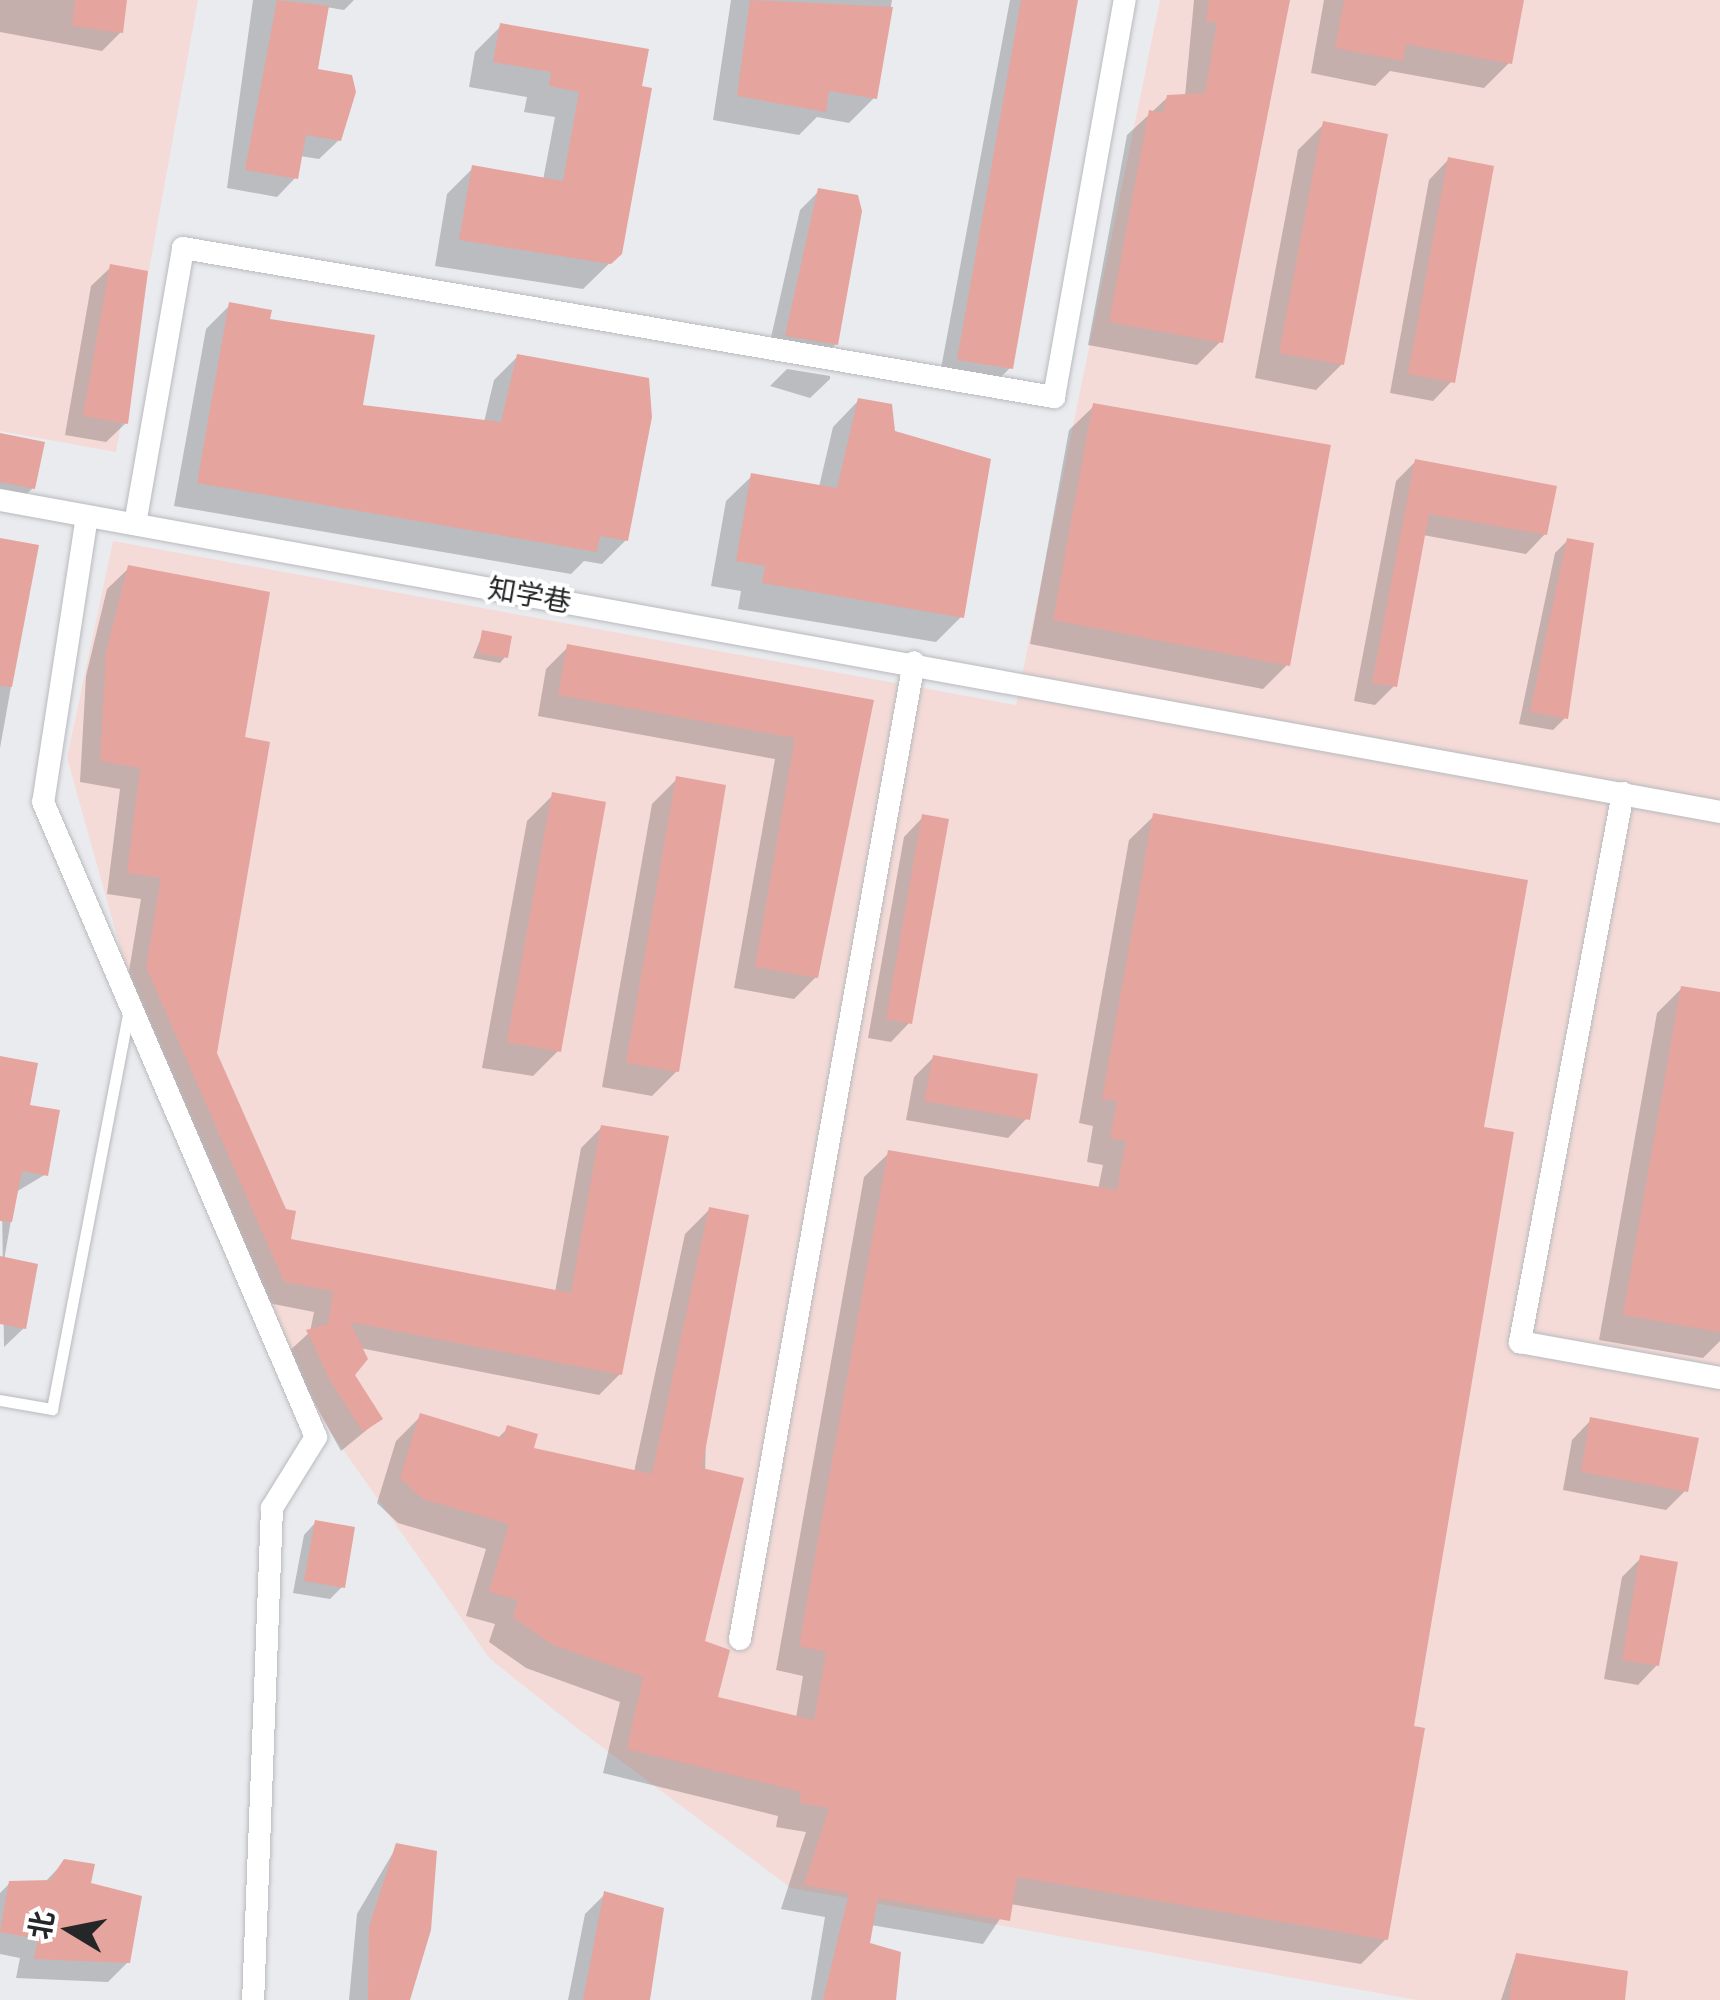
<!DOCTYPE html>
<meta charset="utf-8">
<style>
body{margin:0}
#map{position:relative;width:1720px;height:2000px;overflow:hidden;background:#eaebef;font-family:Commissioner,"Noto Sans SC",sans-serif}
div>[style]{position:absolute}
.industrial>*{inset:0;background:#f5dbd7}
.shadow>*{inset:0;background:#0003}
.building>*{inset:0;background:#e6a49e}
.roads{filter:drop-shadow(0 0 2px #b9babe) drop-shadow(0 0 2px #b9babe)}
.service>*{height:11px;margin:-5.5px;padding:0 5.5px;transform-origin:5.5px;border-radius:5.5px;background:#fff}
.minor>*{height:22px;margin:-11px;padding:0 11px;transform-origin:11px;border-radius:11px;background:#fff}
span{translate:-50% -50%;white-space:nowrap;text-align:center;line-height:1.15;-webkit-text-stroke:8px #fff;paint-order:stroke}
.street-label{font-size:28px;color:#252627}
.north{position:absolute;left:20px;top:1880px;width:100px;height:100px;-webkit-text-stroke:8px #fff;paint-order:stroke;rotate:280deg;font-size:28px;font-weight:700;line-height:40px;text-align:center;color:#252627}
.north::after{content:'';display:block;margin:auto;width:35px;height:45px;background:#252627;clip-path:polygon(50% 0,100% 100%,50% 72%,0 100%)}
</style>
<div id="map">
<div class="industrial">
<div style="clip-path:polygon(0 0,198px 0,116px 452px,0 431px)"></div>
<div style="clip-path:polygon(1160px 0,1720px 0,1720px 2000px,1417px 2000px,791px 1888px,578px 1729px,490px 1659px,309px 1401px,136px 1004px,67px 758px,113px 541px,1016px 705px)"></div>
</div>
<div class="shadow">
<div style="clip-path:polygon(0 0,125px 0,121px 32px,102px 51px,0 32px)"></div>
<div style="clip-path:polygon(253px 0,354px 0,344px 10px,326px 7px,315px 71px,339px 140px,319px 159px,300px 156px,296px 177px,277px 197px,227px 188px)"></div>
<div style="clip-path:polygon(731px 0,892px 0,874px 98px,849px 123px,817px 117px,799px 135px,713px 120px)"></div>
<div style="clip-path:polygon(1010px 0,1076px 0,1010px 368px,991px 387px,939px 379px)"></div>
<div style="clip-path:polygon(1194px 0,1286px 0,1220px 342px,1197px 365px,1088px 345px,1127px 135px,1168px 97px,1185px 96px)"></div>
<div style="clip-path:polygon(1324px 0,1522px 0,1510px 62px,1484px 88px,1390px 71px,1375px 86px,1311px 73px)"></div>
<div style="clip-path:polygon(501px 26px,646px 51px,620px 253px,583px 289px,435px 266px,447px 194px,473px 168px,543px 180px,555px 117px,524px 112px,527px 97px,469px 87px,475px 52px)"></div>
<div style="clip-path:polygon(1324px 124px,1342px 364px,1316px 390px,1255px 378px,1298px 150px)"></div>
<div style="clip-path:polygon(1448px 160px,1452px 381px,1433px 401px,1390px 393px,1429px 180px)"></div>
<div style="clip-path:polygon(819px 191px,836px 344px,817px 363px,767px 355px,800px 210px)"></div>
<div style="clip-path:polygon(111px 267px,126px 423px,106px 442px,65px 435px,91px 286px)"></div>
<div style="clip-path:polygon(230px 305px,267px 321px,360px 407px,484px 422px,494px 380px,518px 356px,626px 540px,602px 564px,584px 561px,571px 574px,174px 506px,206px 329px)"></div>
<div style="clip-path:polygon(787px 369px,830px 376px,830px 379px,810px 398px,770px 386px)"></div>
<div style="clip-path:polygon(858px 401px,892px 433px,961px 617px,936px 642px,738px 609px,741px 591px,711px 586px,726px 501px,752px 476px,819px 487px,833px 427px)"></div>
<div style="clip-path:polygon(1094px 406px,1288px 664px,1263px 689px,1030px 644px,1069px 430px)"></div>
<div style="clip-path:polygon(0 436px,33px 488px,20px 500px,0 496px)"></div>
<div style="clip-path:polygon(1415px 462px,1545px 534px,1526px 554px,1423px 535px,1394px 686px,1375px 705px,1354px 701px,1396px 481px)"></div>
<div style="clip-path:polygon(1568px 540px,1565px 718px,1553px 730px,1519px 724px,1555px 553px)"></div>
<div style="clip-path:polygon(0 544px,36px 547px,0 748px)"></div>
<div style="clip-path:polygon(129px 568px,242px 739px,214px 1053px,288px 1241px,555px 1292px,581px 1148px,602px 1127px,620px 1374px,599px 1395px,360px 1348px,352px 1375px,380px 1419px,341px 1451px,287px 1353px,310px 1332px,314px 1312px,263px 1302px,126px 989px,141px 899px,107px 894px,120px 789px,80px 782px,86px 676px,107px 589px)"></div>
<div style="clip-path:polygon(483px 633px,505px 657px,500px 663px,473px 658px)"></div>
<div style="clip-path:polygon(568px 647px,871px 702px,816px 977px,794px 999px,734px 988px,775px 759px,538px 716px,546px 669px)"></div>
<div style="clip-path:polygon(677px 779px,677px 1071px,652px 1096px,602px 1087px,652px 804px)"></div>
<div style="clip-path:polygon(553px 795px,559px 1050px,533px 1076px,482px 1068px,527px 821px)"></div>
<div style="clip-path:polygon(1154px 816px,1481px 1129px,1386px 1939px,1361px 1964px,1010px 1904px,983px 1944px,871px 1925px,867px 1945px,897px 1951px,894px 2000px,811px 2000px,825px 1917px,781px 1909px,806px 1832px,776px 1827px,778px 1816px,603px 1773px,620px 1702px,526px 1668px,489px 1642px,495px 1624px,466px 1616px,486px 1549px,398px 1523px,377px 1503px,396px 1441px,421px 1416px,497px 1439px,508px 1428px,531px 1449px,634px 1472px,685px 1234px,710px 1209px,702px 1642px,716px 1698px,796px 1718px,803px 1676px,776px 1670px,864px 1177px,889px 1153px,1098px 1190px,1103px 1165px,1087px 1162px,1093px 1126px,1079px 1123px,1129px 840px)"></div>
<div style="clip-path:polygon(923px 817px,910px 1022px,891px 1042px,868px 1038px,904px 837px)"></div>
<div style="clip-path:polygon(1682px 988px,1720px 995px,1720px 1341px,1703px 1358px,1599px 1340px,1657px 1013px)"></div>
<div style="clip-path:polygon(933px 1058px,1027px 1118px,1008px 1138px,906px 1120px,914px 1077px)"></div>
<div style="clip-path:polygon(0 1059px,27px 1107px,46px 1174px,16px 1192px,4px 1260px,24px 1328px,4px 1347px)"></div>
<div style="clip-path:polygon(1591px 1420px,1686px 1490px,1666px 1510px,1563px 1490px,1572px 1440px)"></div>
<div style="clip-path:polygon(316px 1522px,342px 1587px,330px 1599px,293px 1593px,304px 1535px)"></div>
<div style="clip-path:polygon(1641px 1558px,1657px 1665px,1638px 1685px,1604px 1679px,1622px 1577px)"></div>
<div style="clip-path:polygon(397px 1846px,409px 2000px,349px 2000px,357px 1914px)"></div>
<div style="clip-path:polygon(65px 1861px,88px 1885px,128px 1962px,108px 1982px,16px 1978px,20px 1958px,0 1954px,0 1893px,10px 1883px,44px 1883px)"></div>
<div style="clip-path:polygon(605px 1894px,644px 2000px,568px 2000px,585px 1914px)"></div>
<div style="clip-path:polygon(1516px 1955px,1622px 2000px,1501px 2000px)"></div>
</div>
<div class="building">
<div style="clip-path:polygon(75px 0,127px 0,123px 33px,72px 26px)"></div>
<div style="clip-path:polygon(277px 0,329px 6px,318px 69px,352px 75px,356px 92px,341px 141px,306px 135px,298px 179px,245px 170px)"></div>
<div style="clip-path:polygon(750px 0,893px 7px,877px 99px,829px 91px,826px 112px,737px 96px)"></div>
<div style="clip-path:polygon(1021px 0,1078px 0,1013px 369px,957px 360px)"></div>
<div style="clip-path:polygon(1209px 0,1290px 0,1223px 343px,1109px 322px,1149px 110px,1163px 113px,1167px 95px,1205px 93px,1217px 23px,1206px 21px)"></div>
<div style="clip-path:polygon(1344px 0,1524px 0,1512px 64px,1406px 44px,1403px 61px,1335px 48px)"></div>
<div style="clip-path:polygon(500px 23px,649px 49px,642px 86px,652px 88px,622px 254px,611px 264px,459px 240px,472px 165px,563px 181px,579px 92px,549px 86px,551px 72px,493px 62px)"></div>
<div style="clip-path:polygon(1323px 121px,1388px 134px,1344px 365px,1279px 353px)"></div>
<div style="clip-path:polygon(1448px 157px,1494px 166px,1455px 383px,1408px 374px)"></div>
<div style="clip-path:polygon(818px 188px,858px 195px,862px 211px,838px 345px,785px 336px)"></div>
<div style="clip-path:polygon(110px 264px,148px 271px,128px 424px,83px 416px)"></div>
<div style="clip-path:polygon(229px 302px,272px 310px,270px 319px,375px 335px,363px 405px,501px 422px,517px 354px,649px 378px,652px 417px,628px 541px,600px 536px,597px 552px,197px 483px)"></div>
<div style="clip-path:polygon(858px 398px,892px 404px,895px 431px,991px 459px,964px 618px,762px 583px,765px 566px,736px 561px,751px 473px,837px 488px)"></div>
<div style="clip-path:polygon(1093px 403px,1331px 445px,1290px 666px,1053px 620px)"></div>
<div style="clip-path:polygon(0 433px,45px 442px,35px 489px,0 482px)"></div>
<div style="clip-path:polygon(1415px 459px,1557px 486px,1547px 535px,1429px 514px,1397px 687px,1372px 683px)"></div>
<div style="clip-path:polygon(0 538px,39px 545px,12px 687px,0 686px)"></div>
<div style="clip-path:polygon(1567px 538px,1594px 543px,1568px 719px,1530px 712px)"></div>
<div style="clip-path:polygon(128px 565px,270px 592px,245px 737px,270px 742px,217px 1053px,286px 1209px,296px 1211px,291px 1239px,571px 1293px,601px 1125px,669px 1136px,622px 1375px,350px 1322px,368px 1359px,355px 1375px,383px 1419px,363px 1432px,331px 1382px,306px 1330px,328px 1324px,333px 1291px,284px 1282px,146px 967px,161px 878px,127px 873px,140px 768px,100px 761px,106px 653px)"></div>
<div style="clip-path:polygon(482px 630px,512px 636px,508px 658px,478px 653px)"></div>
<div style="clip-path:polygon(567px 644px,874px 700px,818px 978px,755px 967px,795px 738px,558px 695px)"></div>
<div style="clip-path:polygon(676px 776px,726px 785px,679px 1072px,626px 1063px)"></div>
<div style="clip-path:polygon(552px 792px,606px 802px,561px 1052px,507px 1042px)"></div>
<div style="clip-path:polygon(1153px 813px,1528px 880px,1484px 1127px,1514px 1132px,1414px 1726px,1425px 1728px,1388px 1940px,1017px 1877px,1010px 1921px,878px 1898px,870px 1943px,901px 1952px,896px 2000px,823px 2000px,849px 1893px,804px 1885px,829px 1808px,799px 1803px,801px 1792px,627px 1749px,643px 1677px,551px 1644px,513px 1617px,518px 1600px,489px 1592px,509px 1524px,423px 1499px,400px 1478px,420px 1413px,503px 1438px,507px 1425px,538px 1434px,534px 1448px,652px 1474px,709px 1207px,749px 1215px,702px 1468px,744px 1478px,705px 1641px,730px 1650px,718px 1697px,814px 1720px,826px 1652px,799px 1646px,888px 1150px,1117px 1190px,1126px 1141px,1110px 1138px,1117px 1101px,1102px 1099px)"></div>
<div style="clip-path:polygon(922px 814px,949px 819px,912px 1024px,886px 1019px)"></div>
<div style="clip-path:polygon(1681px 986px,1720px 992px,1720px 1332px,1623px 1315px)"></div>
<div style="clip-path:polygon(933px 1055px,1038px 1074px,1030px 1120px,924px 1101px)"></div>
<div style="clip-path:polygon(0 1056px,38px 1063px,30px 1105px,60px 1110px,48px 1176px,22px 1171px,12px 1222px,0 1221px)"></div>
<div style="clip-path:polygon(0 1256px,38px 1264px,26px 1329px,0 1324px)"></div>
<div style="clip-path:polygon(1590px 1417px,1699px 1438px,1688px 1492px,1581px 1472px)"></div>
<div style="clip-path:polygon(315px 1520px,355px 1527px,345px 1588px,304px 1581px)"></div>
<div style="clip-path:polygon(1640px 1555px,1678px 1562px,1659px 1666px,1622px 1660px)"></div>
<div style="clip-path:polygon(396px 1843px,437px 1851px,431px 1930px,410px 2000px,368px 2000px,369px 1927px)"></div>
<div style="clip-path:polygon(64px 1859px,95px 1864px,91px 1883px,142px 1896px,130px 1963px,34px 1959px,38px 1939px,0 1932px,9px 1881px,50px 1880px)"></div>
<div style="clip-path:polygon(604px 1891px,664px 1908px,650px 2000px,583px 2000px)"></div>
<div style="clip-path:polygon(1516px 1953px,1628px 1971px,1625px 2000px,1509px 2000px)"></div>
</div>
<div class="roads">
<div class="service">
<div style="left:0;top:1400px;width:53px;rotate:9.8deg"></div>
<div style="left:52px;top:1409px;width:406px;rotate:-79.1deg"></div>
</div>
<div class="minor">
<div style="left:0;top:500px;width:1748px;rotate:10.28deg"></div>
<div style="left:87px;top:516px;width:289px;rotate:98.7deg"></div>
<div style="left:43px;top:802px;width:691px;rotate:66.74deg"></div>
<div style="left:316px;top:1437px;width:84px;rotate:121.8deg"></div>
<div style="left:272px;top:1508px;width:492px;rotate:92.2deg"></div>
<div style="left:135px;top:524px;width:280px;rotate:-80.1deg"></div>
<div style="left:183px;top:248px;width:884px;rotate:9.71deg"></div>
<div style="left:1054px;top:397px;width:403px;rotate:-79.9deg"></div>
<div style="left:1623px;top:793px;width:559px;rotate:100.63deg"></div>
<div style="left:1520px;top:1342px;width:203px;rotate:10.2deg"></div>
<div style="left:740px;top:1639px;width:992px;rotate:-79.9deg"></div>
</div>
</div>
<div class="street-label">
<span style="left:530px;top:594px;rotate:10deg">知学巷</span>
</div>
<div class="north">北</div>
</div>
